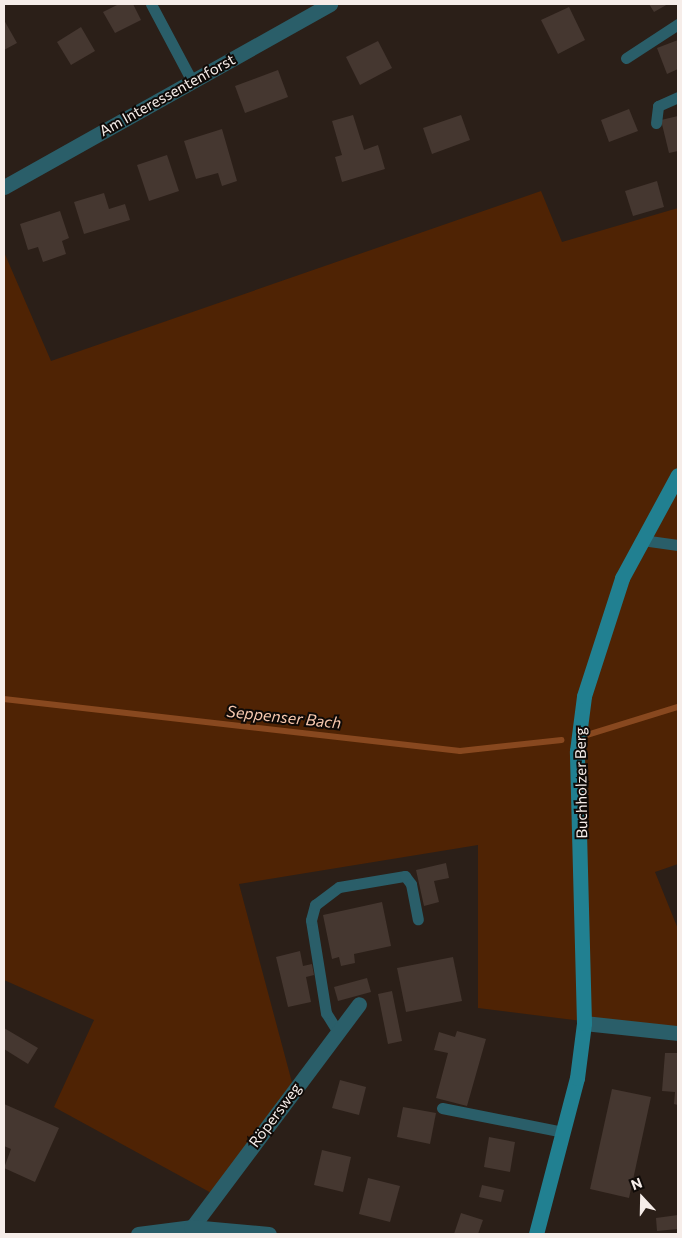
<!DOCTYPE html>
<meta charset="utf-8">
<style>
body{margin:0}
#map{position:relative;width:682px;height:1238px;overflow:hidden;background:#2b1f18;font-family:Commissioner,sans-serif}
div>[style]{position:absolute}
.green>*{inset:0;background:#4f2304}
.stream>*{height:5.5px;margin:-2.75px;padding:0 2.75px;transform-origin:2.75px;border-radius:2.75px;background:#88481f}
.building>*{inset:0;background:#453730}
.service>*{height:11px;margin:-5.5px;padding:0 5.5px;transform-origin:5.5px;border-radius:5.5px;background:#2a5e69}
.minor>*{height:15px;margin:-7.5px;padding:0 7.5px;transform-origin:7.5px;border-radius:7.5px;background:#2a5e69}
.tertiary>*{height:15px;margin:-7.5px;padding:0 7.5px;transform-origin:7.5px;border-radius:7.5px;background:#2a5e69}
.secondary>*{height:15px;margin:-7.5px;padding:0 7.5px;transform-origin:7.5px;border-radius:7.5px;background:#218091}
span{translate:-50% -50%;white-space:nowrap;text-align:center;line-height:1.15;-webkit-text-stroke:4px #0f0a07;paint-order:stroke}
.street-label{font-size:15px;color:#f6ede9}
.water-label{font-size:16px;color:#f7c8af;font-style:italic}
.frame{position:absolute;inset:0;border:5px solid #f6ede9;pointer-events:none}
.north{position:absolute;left:617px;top:1173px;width:50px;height:50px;-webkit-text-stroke:4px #0f0a07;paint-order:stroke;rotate:339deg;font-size:14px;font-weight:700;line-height:20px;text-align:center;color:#f6ede9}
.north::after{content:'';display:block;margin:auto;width:18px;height:22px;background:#f6ede9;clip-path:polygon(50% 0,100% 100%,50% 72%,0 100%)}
</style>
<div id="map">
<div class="green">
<div style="clip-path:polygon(541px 191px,562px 242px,678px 208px,678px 864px,655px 872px,678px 929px,678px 1033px,478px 1008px,478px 845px,239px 884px,294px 1090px,215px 1195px,54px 1107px,94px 1020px,4px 980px,4px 252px,51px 361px)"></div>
</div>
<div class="stream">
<div style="left:4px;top:699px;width:459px;rotate:6.5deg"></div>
<div style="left:460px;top:751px;width:102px;rotate:-6.2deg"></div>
<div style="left:581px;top:737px;width:102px;rotate:-17.2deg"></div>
</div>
<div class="building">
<div style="clip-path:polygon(119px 4px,133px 4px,141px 20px,115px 33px,103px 12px)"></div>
<div style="clip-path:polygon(649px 4px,668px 4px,654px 12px)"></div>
<div style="clip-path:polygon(569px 7px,585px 40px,558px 54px,541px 20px)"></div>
<div style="clip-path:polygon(4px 20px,17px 43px,4px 50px)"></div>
<div style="clip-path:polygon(81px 27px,95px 51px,71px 65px,57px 42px)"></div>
<div style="clip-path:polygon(678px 40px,678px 69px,667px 74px,657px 48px)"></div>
<div style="clip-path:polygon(378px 41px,392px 68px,360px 85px,346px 57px)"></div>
<div style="clip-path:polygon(278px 70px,288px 97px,245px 113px,235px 86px)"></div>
<div style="clip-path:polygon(629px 109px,638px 131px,609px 142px,601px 120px)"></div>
<div style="clip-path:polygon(353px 115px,364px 150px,378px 145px,385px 169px,342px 182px,335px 157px,342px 155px,332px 121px)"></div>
<div style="clip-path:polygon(461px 115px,470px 140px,432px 154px,423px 128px)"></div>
<div style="clip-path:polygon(678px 116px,678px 151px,669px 153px,661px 120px)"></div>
<div style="clip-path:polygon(222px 129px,237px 181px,222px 186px,218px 173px,196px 179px,184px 141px)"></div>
<div style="clip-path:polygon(167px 155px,179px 191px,149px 201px,137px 165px)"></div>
<div style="clip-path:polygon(657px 181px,664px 207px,633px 216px,625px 191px)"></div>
<div style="clip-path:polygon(104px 193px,109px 209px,125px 204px,130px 220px,84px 234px,74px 202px)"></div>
<div style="clip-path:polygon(60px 211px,69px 238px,62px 241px,66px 254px,43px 262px,38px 247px,28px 250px,20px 224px)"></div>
<div style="clip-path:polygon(446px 863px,449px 878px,434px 881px,439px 902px,424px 906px,416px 870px)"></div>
<div style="clip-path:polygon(382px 902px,391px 946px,354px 954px,355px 963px,341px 966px,339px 957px,332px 959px,323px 915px)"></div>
<div style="clip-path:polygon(300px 951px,303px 966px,312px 964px,314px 975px,306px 977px,311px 1002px,288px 1007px,276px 957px)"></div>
<div style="clip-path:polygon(453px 957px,462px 1001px,406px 1012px,397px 968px)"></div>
<div style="clip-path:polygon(367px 978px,371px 992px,338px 1001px,334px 987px)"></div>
<div style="clip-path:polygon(392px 991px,402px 1041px,388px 1044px,378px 994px)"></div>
<div style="clip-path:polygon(4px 1028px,38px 1048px,28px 1064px,4px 1049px)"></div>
<div style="clip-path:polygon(457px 1031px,486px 1039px,467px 1106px,436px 1098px,448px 1053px,434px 1050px,439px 1032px,455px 1037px)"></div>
<div style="clip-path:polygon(665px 1053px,678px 1053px,678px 1105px,674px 1104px,675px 1092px,662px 1091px)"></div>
<div style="clip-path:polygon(340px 1080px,366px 1087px,359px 1115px,332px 1108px)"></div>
<div style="clip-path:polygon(612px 1089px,651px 1097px,629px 1198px,590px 1189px)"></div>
<div style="clip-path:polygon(4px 1104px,59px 1128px,35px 1182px,4px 1168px,11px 1149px,4px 1146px)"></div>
<div style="clip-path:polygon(403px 1107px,436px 1113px,430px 1144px,397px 1137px)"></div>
<div style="clip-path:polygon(489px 1137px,515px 1142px,510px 1172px,484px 1167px)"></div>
<div style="clip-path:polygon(322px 1150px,351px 1157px,343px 1192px,314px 1185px)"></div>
<div style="clip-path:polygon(368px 1178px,400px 1186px,390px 1222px,359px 1214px)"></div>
<div style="clip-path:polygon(482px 1185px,504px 1190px,501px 1202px,479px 1197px)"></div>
<div style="clip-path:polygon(461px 1213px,483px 1220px,478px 1234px,454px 1234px)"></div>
<div style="clip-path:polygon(678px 1215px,678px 1229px,657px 1231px,656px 1218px)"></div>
</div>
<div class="service">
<div style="left:151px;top:4px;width:87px;rotate:62deg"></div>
<div style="left:626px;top:58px;width:62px;rotate:-33.2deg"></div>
<div style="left:656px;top:123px;width:17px;rotate:-83deg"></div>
<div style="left:658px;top:106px;width:22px;rotate:-24deg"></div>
<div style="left:642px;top:540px;width:36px;rotate:8deg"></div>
<div style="left:338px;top:1032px;width:22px;rotate:-122deg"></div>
<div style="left:326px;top:1013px;width:94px;rotate:-99.2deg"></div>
<div style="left:311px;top:920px;width:16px;rotate:-75deg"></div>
<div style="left:315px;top:905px;width:30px;rotate:-37deg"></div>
<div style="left:339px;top:887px;width:67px;rotate:-9.5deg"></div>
<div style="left:405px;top:876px;width:10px;rotate:53deg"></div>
<div style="left:411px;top:884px;width:36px;rotate:79deg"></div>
<div style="left:442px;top:1108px;width:123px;rotate:11.2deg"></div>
</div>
<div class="minor">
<div style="left:4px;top:187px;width:374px;rotate:-29.3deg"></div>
<div style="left:584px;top:1023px;width:95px;rotate:6.1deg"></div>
<div style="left:187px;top:1234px;width:287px;rotate:-53.2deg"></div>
</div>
<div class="tertiary">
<div style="left:138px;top:1234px;width:53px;rotate:-7.5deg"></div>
<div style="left:191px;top:1227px;width:78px;rotate:5.1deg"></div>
</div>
<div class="secondary">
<div style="left:536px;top:1234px;width:161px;rotate:-75.3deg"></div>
<div style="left:577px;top:1078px;width:55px;rotate:-82.7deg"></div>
<div style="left:584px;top:1023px;width:272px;rotate:-91.5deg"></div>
<div style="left:577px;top:751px;width:55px;rotate:-82.7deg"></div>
<div style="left:584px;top:696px;width:124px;rotate:-72.1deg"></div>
<div style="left:622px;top:578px;width:117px;rotate:-61.5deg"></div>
</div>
<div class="street-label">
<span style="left:167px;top:95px;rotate:-29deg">Am Interessentenforst</span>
<span style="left:581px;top:783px;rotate:-91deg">Buchholzer Berg</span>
<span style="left:275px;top:1115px;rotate:-53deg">Röpersweg</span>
</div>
<div class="water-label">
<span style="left:284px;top:717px;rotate:6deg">Seppenser Bach</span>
</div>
<div class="frame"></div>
<div class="north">N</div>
</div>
